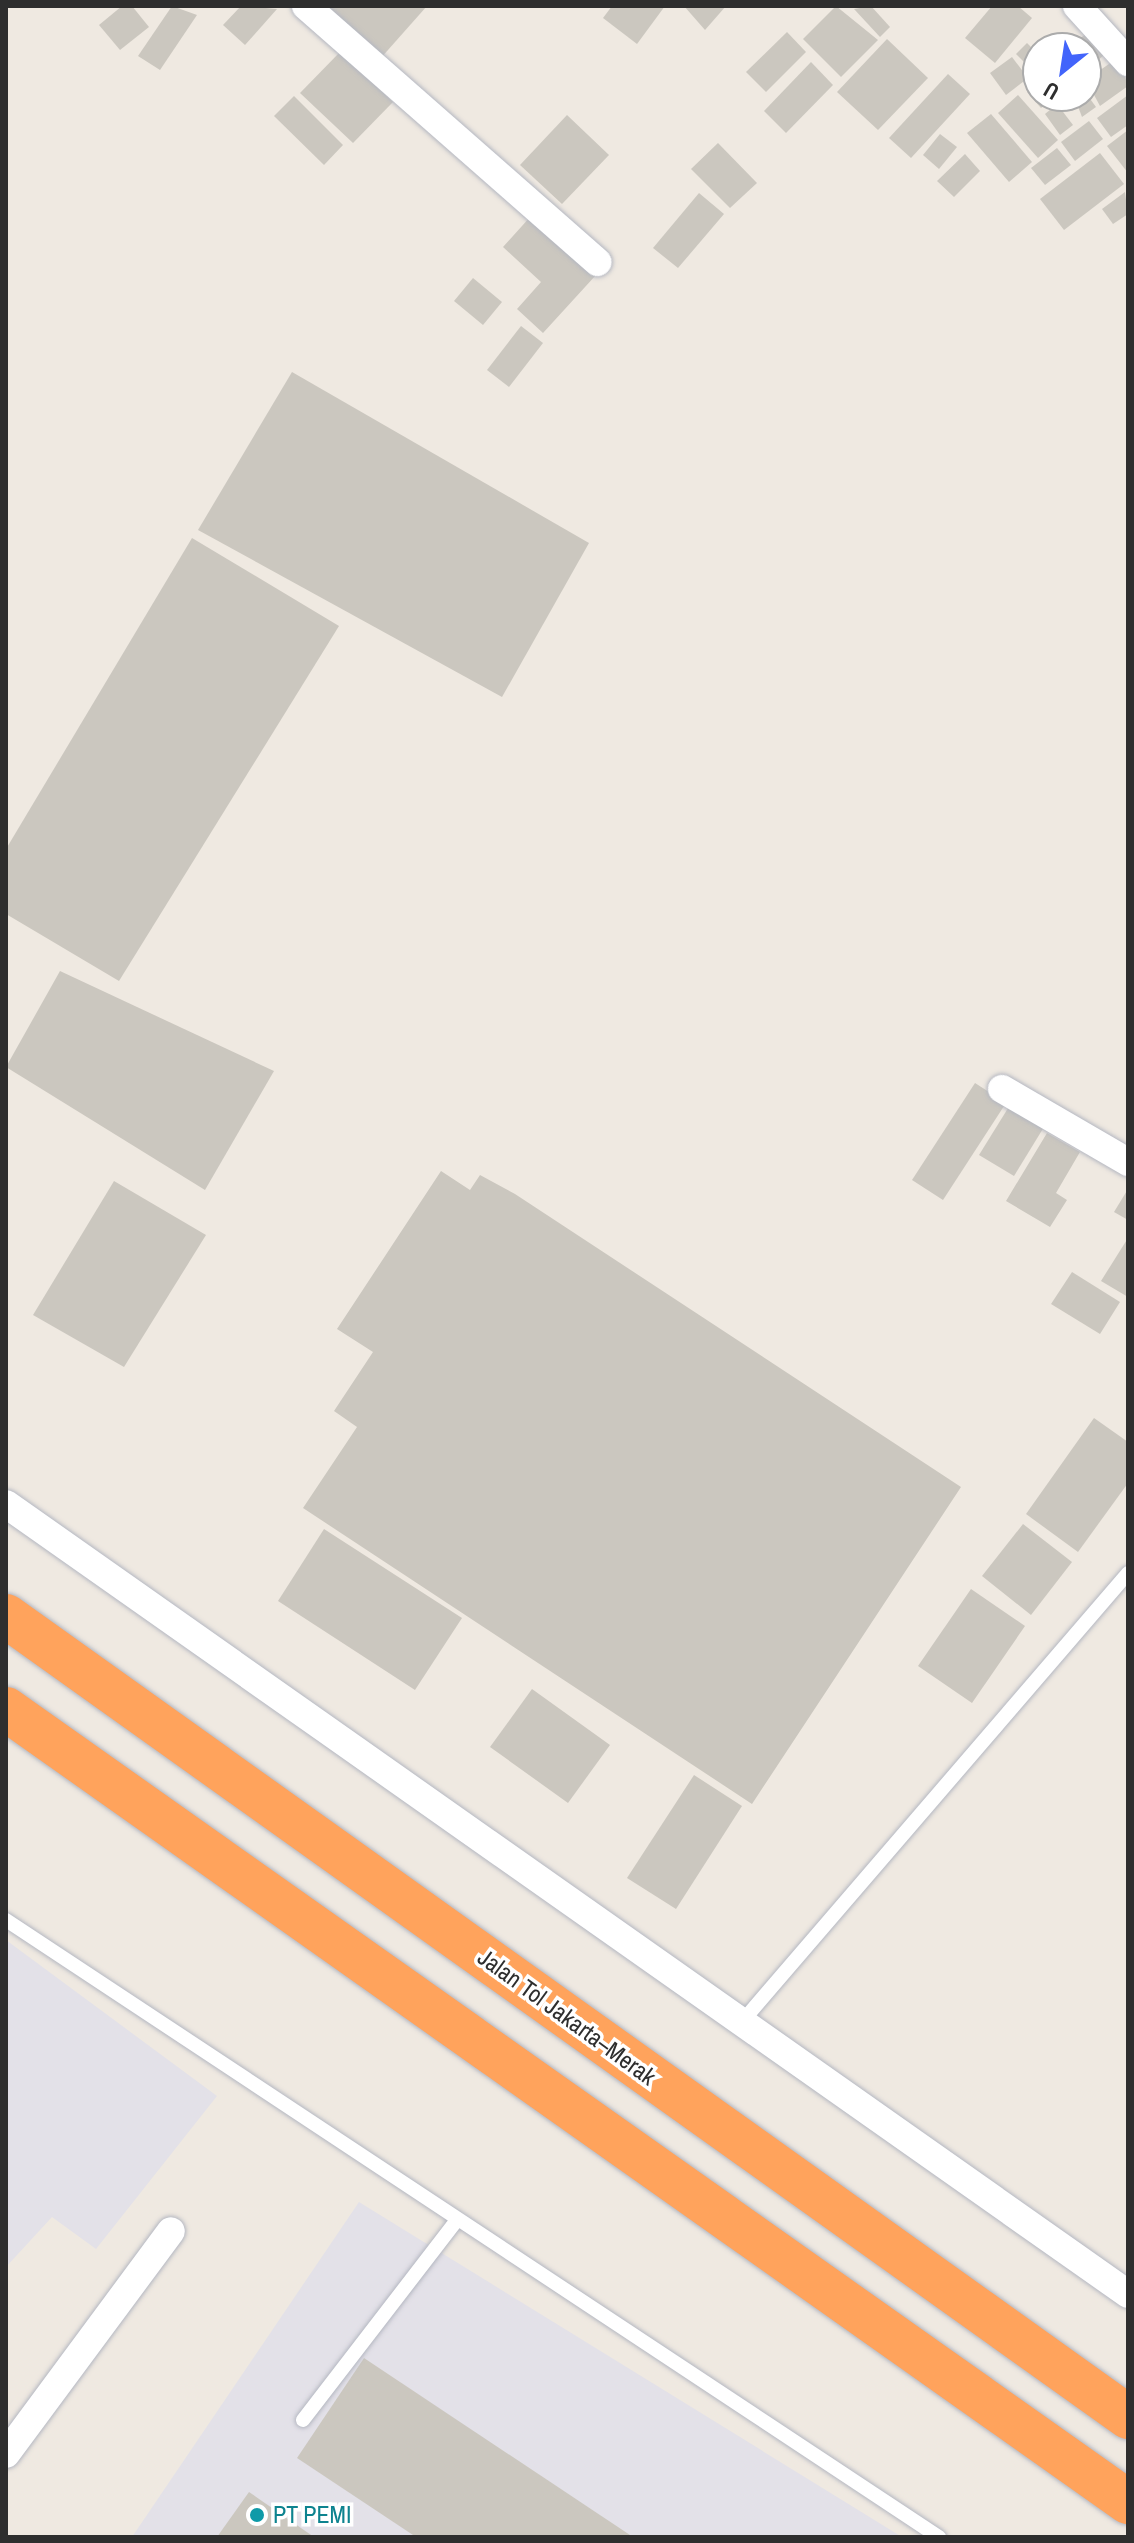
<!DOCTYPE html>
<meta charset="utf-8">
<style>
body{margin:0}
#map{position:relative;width:1134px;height:2543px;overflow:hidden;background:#efe9e1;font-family:"Archivo Narrow",sans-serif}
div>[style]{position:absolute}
.industrial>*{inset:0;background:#e3e1e8}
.building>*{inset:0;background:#cbc7bf}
.roads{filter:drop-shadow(0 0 2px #b4b7c1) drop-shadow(0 0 2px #b4b7c1)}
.lane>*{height:14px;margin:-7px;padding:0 7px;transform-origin:7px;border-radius:7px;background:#fff}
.street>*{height:28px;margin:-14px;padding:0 14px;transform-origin:14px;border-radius:14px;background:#fff}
.highway>*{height:44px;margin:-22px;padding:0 22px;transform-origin:22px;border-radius:22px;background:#ffa35c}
.dots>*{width:22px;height:22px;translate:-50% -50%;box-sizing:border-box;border:4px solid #fff;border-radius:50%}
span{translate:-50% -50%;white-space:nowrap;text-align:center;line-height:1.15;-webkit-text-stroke:7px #fff;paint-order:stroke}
.street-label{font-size:24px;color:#2e2e2e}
.culture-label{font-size:24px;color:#0d838f}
.left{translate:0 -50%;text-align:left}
.frame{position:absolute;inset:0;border:8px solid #2e2e2e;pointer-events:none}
.north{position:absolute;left:1022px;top:32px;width:80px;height:80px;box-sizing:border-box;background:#fff;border:2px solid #ababab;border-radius:50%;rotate:210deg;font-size:22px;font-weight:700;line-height:32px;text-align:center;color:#2e2e2e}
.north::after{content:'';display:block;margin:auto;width:28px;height:36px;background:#4264fb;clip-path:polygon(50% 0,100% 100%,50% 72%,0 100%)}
</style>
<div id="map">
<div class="industrial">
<div style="clip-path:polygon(6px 1940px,217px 2096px,96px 2249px,52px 2217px,6px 2267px)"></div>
<div style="clip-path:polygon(359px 2202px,902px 2537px,132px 2537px)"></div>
</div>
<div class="building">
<div style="clip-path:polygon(122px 6px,132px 6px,149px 27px,120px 50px,99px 25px)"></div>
<div style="clip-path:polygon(172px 6px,197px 15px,160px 70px,138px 56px)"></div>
<div style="clip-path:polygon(241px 6px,277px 9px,245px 45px,223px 25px)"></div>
<div style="clip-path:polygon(319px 6px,427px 6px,380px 59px)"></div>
<div style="clip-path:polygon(612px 6px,665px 6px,637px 44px,603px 18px)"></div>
<div style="clip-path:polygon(684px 6px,726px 6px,705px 30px)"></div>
<div style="clip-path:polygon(836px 6px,878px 40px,841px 77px,803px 39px)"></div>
<div style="clip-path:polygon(871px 6px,890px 27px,880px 37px,854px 9px)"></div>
<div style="clip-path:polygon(992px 6px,1018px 6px,1032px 18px,995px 63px,965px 38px)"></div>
<div style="clip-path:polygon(1092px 30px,1108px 52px,1093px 64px,1076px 41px)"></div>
<div style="clip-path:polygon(787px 32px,806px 52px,766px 92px,746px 72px)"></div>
<div style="clip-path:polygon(887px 39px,928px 78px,878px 130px,837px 92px)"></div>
<div style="clip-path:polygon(1027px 43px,1038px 54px,1038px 76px,1016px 54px)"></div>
<div style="clip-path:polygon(340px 52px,393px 102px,353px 143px,300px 93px)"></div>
<div style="clip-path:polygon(1012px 57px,1028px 78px,1006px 95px,990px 73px)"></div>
<div style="clip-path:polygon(1119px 57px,1128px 86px,1100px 106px,1086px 80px)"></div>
<div style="clip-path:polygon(811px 62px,833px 85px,786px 133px,764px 111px)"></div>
<div style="clip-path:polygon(948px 74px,970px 94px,911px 158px,889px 138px)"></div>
<div style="clip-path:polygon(1038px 83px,1038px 96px,1055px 96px,1041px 108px,1027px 92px)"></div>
<div style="clip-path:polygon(1018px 95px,1058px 140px,1038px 158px,998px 113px)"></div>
<div style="clip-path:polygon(1128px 95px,1128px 125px,1111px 137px,1097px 118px)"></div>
<div style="clip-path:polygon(294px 96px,343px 145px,324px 165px,274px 116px)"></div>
<div style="clip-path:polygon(1074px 96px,1088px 96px,1096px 107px,1082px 117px)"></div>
<div style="clip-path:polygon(1057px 104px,1073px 125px,1060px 135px,1045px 114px)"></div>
<div style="clip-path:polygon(991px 114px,1032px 162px,1009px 182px,967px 133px)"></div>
<div style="clip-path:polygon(567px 115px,609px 155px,562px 204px,520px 165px)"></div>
<div style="clip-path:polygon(1089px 121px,1103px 139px,1075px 161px,1061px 142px)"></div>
<div style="clip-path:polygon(1128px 130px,1128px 173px,1107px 146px)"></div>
<div style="clip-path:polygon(940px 134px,957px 147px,939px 169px,923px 155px)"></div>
<div style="clip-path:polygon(718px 143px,757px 183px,730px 208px,691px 169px)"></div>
<div style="clip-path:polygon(1057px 148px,1071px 165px,1045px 185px,1031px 168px)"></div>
<div style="clip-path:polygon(1100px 153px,1124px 184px,1064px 230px,1040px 199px)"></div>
<div style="clip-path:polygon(965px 154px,980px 171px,954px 197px,937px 181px)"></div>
<div style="clip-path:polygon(1125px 192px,1128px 214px,1113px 224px,1102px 209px)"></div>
<div style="clip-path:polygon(699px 193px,724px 214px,678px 268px,653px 248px)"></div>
<div style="clip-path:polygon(531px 216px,596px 275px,543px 333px,517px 309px,541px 282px,503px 247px)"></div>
<div style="clip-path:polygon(473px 278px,502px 302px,483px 325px,454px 301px)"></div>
<div style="clip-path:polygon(521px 326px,543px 343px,509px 387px,487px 370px)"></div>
<div style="clip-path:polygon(292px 372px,589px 543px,502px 697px,198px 530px)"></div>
<div style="clip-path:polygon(192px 538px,339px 626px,119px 981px,6px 914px,6px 849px)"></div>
<div style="clip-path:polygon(60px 971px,274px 1071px,205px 1190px,6px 1067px)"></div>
<div style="clip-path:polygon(975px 1083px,1006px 1103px,943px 1200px,912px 1180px)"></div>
<div style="clip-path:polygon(1010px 1105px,1044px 1127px,1014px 1176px,979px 1155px)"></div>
<div style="clip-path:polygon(1047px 1133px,1080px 1152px,1056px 1193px,1067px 1200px,1050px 1227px,1006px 1201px)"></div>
<div style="clip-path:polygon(441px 1171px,470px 1190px,480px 1175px,515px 1194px,961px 1487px,752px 1804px,303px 1508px,357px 1427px,334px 1411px,373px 1352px,337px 1329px)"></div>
<div style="clip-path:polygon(114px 1181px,206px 1235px,124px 1367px,33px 1315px)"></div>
<div style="clip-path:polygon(1128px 1189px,1128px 1220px,1114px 1212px)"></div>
<div style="clip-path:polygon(1128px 1238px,1128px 1297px,1101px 1281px)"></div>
<div style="clip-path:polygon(1072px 1272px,1120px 1302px,1100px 1334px,1051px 1304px)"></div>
<div style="clip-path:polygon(1094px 1418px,1128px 1442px,1128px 1483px,1078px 1552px,1026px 1514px)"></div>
<div style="clip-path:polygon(1023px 1524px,1072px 1562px,1031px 1615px,982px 1576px)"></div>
<div style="clip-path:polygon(324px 1529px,462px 1618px,415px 1690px,278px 1601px)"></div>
<div style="clip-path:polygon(971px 1589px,1025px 1626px,972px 1703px,918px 1666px)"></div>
<div style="clip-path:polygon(532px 1689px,610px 1745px,568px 1803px,490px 1747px)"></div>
<div style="clip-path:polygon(694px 1775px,742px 1806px,676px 1909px,627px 1878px)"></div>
<div style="clip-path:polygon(364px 2358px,633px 2537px,416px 2537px,297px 2458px)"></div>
<div style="clip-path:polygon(249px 2492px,314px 2537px,217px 2537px)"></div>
</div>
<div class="roads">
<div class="lane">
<div style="left:6px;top:1920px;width:1119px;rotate:33.48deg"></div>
<div style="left:740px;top:2024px;width:595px;rotate:-49.29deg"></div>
<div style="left:303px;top:2420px;width:252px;rotate:-52.4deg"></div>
</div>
<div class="street">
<div style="left:306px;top:6px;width:388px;rotate:41.3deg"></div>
<div style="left:1077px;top:6px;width:76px;rotate:47.7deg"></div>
<div style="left:1002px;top:1089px;width:146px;rotate:30.1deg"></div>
<div style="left:6px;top:1504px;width:1372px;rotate:35.15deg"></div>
<div style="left:6px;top:2454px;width:277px;rotate:-53.5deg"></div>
</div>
<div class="highway">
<div style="left:6px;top:1616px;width:1379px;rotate:35.52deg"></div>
<div style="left:6px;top:1709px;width:1374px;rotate:35.25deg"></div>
</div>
</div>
<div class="dots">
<div style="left:257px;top:2515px;background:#0f9aa8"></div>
</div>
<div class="street-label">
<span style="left:567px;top:2017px;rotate:36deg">Jalan Tol Jakarta–Merak</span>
</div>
<div class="culture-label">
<span class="left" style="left:273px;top:2515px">PT PEMI</span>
</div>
<div class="frame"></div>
<div class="north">U</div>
</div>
